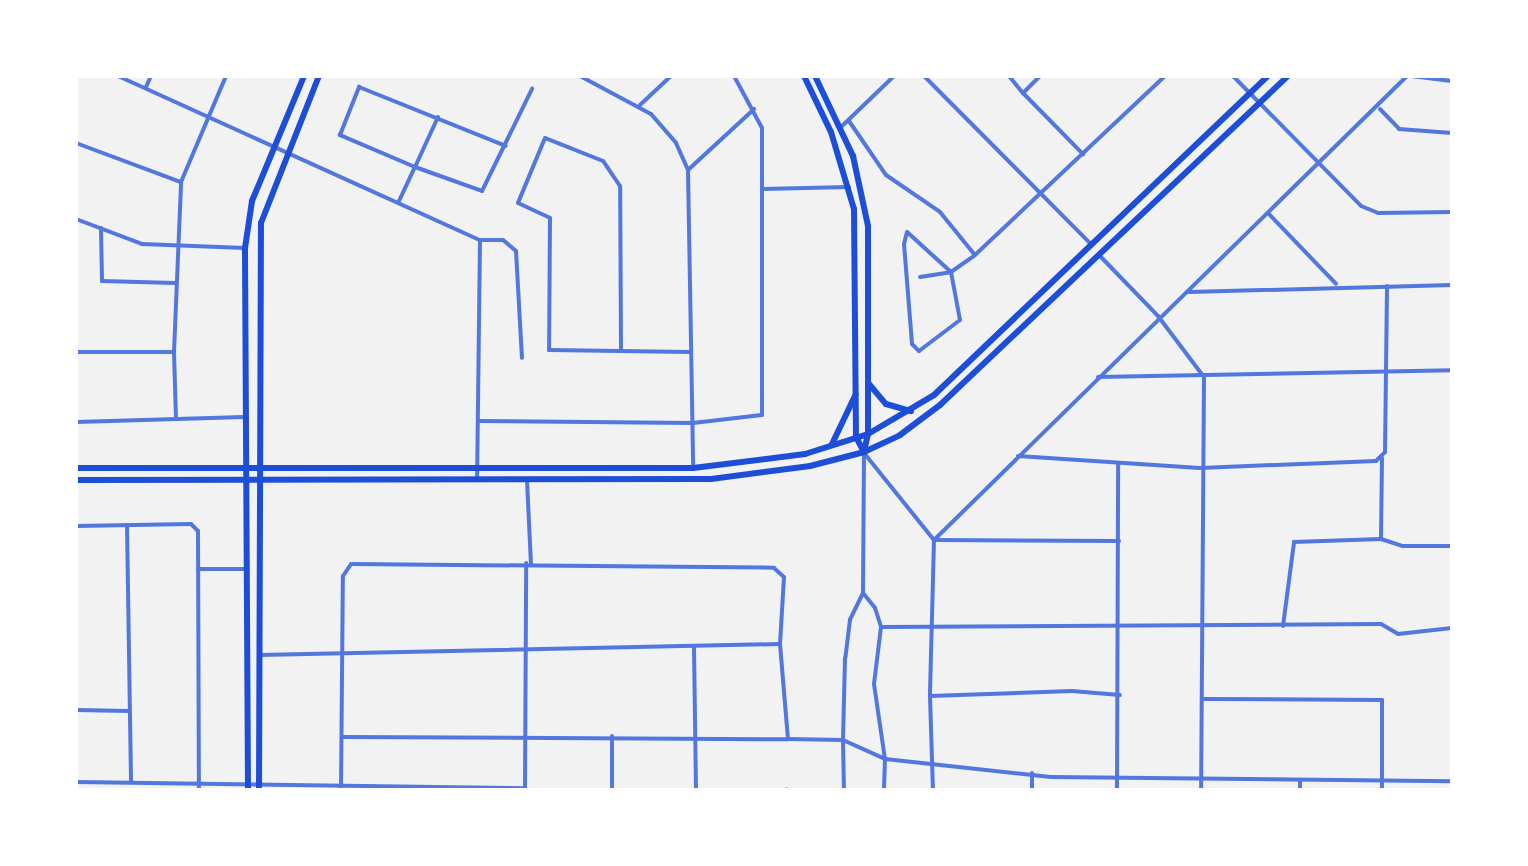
<!DOCTYPE html>
<style>
body{margin:0}
#map{position:relative;width:1528px;height:866px;overflow:hidden;background:#f2f2f2;font-family:"DM Sans",sans-serif}
div>[style]{position:absolute}
.minor>*{height:4px;margin:-2px;padding:0 2px;transform-origin:2px;border-radius:2px;background:#5277de}
.secondary>*{height:6px;margin:-3px;padding:0 3px;transform-origin:3px;border-radius:3px;background:#1d4ed8}
span{translate:-50% -50%;white-space:nowrap;text-align:center;line-height:1.15;-webkit-text-stroke:4.5px #fff;paint-order:stroke}
.frame{position:absolute;inset:0;border:78px solid #fff;pointer-events:none}
</style>
<div id="map">
<div class="minor">
<div style="left:118px;top:76px;width:397px;rotate:24.4deg"></div>
<div style="left:480px;top:240px;width:239px;rotate:90.7deg"></div>
<div style="left:580px;top:76px;width:81px;rotate:28.2deg"></div>
<div style="left:651px;top:114px;width:38px;rotate:49deg"></div>
<div style="left:676px;top:143px;width:30px;rotate:66deg"></div>
<div style="left:688px;top:170px;width:298px;rotate:89deg"></div>
<div style="left:924px;top:76px;width:238px;rotate:45.2deg"></div>
<div style="left:1009px;top:76px;width:22px;rotate:51deg"></div>
<div style="left:1040px;top:76px;width:24px;rotate:135deg"></div>
<div style="left:1023px;top:93px;width:86px;rotate:45.5deg"></div>
<div style="left:1233px;top:76px;width:182px;rotate:45.4deg"></div>
<div style="left:1361px;top:206px;width:18px;rotate:22deg"></div>
<div style="left:1378px;top:213px;width:74px;rotate:-0.8deg"></div>
<div style="left:1411px;top:76px;width:41px;rotate:7deg"></div>
<div style="left:146px;top:87px;width:12px;rotate:-66deg"></div>
<div style="left:640px;top:105px;width:42px;rotate:-43.1deg"></div>
<div style="left:1380px;top:109px;width:28px;rotate:46deg"></div>
<div style="left:1399px;top:129px;width:53px;rotate:4.3deg"></div>
<div style="left:438px;top:117px;width:55px;rotate:114.7deg"></div>
<div style="left:415px;top:167px;width:71px;rotate:19.7deg"></div>
<div style="left:482px;top:191px;width:114px;rotate:-63.9deg"></div>
<div style="left:849px;top:121px;width:65px;rotate:55.6deg"></div>
<div style="left:886px;top:175px;width:65px;rotate:34.4deg"></div>
<div style="left:940px;top:212px;width:55px;rotate:50.9deg"></div>
<div style="left:975px;top:255px;width:261px;rotate:-43.3deg"></div>
<div style="left:841px;top:127px;width:74px;rotate:-43.9deg"></div>
<div style="left:76px;top:143px;width:112px;rotate:20.4deg"></div>
<div style="left:688px;top:170px;width:90px;rotate:-42.7deg"></div>
<div style="left:763px;top:189px;width:86px;rotate:-1.3deg"></div>
<div style="left:399px;top:201px;width:38px;rotate:-65deg"></div>
<div style="left:415px;top:167px;width:82px;rotate:-156.9deg"></div>
<div style="left:340px;top:135px;width:52px;rotate:-68.4deg"></div>
<div style="left:359px;top:87px;width:158px;rotate:21.9deg"></div>
<div style="left:1268px;top:213px;width:98px;rotate:46.2deg"></div>
<div style="left:76px;top:219px;width:71px;rotate:20.7deg"></div>
<div style="left:142px;top:244px;width:103px;rotate:2.2deg"></div>
<div style="left:101px;top:228px;width:53px;rotate:88.9deg"></div>
<div style="left:102px;top:281px;width:73px;rotate:1.6deg"></div>
<div style="left:480px;top:240px;width:23px"></div>
<div style="left:503px;top:240px;width:17px;rotate:40deg"></div>
<div style="left:516px;top:251px;width:107px;rotate:86.8deg"></div>
<div style="left:1100px;top:256px;width:83px;rotate:46deg"></div>
<div style="left:1158px;top:316px;width:76px;rotate:53deg"></div>
<div style="left:1204px;top:377px;width:413px;rotate:90.4deg"></div>
<div style="left:920px;top:277px;width:31px;rotate:-9deg"></div>
<div style="left:951px;top:272px;width:59px;rotate:-137.7deg"></div>
<div style="left:907px;top:232px;width:12px;rotate:104deg"></div>
<div style="left:904px;top:244px;width:100px;rotate:85.4deg"></div>
<div style="left:912px;top:344px;width:10px;rotate:45deg"></div>
<div style="left:919px;top:351px;width:51px;rotate:-37.1deg"></div>
<div style="left:960px;top:320px;width:49px;rotate:-100.6deg"></div>
<div style="left:951px;top:272px;width:29px;rotate:-35deg"></div>
<div style="left:1189px;top:292px;width:263px;rotate:-1.5deg"></div>
<div style="left:621px;top:350px;width:164px;rotate:-90.3deg"></div>
<div style="left:620px;top:186px;width:30px;rotate:-124deg"></div>
<div style="left:603px;top:161px;width:62px;rotate:-158.4deg"></div>
<div style="left:545px;top:138px;width:70px;rotate:112.6deg"></div>
<div style="left:518px;top:203px;width:35px;rotate:25deg"></div>
<div style="left:550px;top:218px;width:132px;rotate:90.4deg"></div>
<div style="left:549px;top:350px;width:141px;rotate:0.8deg"></div>
<div style="left:76px;top:352px;width:98px"></div>
<div style="left:174px;top:352px;width:170px;rotate:-87.6deg"></div>
<div style="left:181px;top:182px;width:115px;rotate:-67deg"></div>
<div style="left:174px;top:352px;width:67px;rotate:88.3deg"></div>
<div style="left:1098px;top:377px;width:354px;rotate:-1.1deg"></div>
<div style="left:478px;top:421px;width:215px;rotate:0.5deg"></div>
<div style="left:693px;top:423px;width:69px;rotate:-6.6deg"></div>
<div style="left:762px;top:415px;width:287px;rotate:-90deg"></div>
<div style="left:762px;top:128px;width:59px;rotate:-118.3deg"></div>
<div style="left:76px;top:422px;width:168px;rotate:-1.7deg"></div>
<div style="left:864px;top:452px;width:141px;rotate:90.4deg"></div>
<div style="left:863px;top:593px;width:19px;rotate:51deg"></div>
<div style="left:875px;top:608px;width:20px;rotate:72deg"></div>
<div style="left:881px;top:627px;width:57px;rotate:97deg"></div>
<div style="left:874px;top:684px;width:76px;rotate:81.7deg"></div>
<div style="left:885px;top:759px;width:167px;rotate:6.2deg"></div>
<div style="left:1051px;top:777px;width:401px;rotate:0.6deg"></div>
<div style="left:864px;top:453px;width:112px;rotate:51.2deg"></div>
<div style="left:934px;top:540px;width:156px;rotate:91.5deg"></div>
<div style="left:930px;top:696px;width:142px;rotate:-2deg"></div>
<div style="left:1072px;top:691px;width:48px;rotate:4.8deg"></div>
<div style="left:1018px;top:456px;width:182px;rotate:3.8deg"></div>
<div style="left:1200px;top:468px;width:176px;rotate:-2.3deg"></div>
<div style="left:1376px;top:461px;width:13px;rotate:-45deg"></div>
<div style="left:1385px;top:452px;width:166px;rotate:-89.3deg"></div>
<div style="left:527px;top:480px;width:84px;rotate:87.3deg"></div>
<div style="left:127px;top:525px;width:257px;rotate:89.1deg"></div>
<div style="left:76px;top:526px;width:115px;rotate:-1deg"></div>
<div style="left:191px;top:524px;width:10px;rotate:45deg"></div>
<div style="left:198px;top:531px;width:259px;rotate:89.8deg"></div>
<div style="left:1381px;top:539px;width:23px;rotate:18deg"></div>
<div style="left:1403px;top:546px;width:49px"></div>
<div style="left:934px;top:540px;width:663px;rotate:-44.45deg"></div>
<div style="left:934px;top:540px;width:185px;rotate:0.3deg"></div>
<div style="left:198px;top:569px;width:48px"></div>
<div style="left:863px;top:593px;width:30px;rotate:116deg"></div>
<div style="left:850px;top:620px;width:38px;rotate:97deg"></div>
<div style="left:845px;top:658px;width:82px;rotate:91.4deg"></div>
<div style="left:843px;top:740px;width:46px;rotate:24.3deg"></div>
<div style="left:885px;top:759px;width:31px;rotate:92deg"></div>
<div style="left:1283px;top:626px;width:85px;rotate:-82.5deg"></div>
<div style="left:1294px;top:542px;width:87px;rotate:-2deg"></div>
<div style="left:1381px;top:539px;width:81px;rotate:-89.3deg"></div>
<div style="left:881px;top:627px;width:500px;rotate:-0.34deg"></div>
<div style="left:1381px;top:624px;width:20px;rotate:30deg"></div>
<div style="left:1398px;top:634px;width:54px;rotate:-6.3deg"></div>
<div style="left:694px;top:647px;width:143px;rotate:89.2deg"></div>
<div style="left:260px;top:655px;width:520px;rotate:-1.21deg"></div>
<div style="left:780px;top:644px;width:95px;rotate:85.2deg"></div>
<div style="left:788px;top:739px;width:55px;rotate:1deg"></div>
<div style="left:843px;top:740px;width:50px;rotate:88.9deg"></div>
<div style="left:930px;top:696px;width:94px;rotate:88.2deg"></div>
<div style="left:1204px;top:699px;width:178px;rotate:0.3deg"></div>
<div style="left:1382px;top:700px;width:90px;rotate:90deg"></div>
<div style="left:76px;top:710px;width:53px;rotate:1.1deg"></div>
<div style="left:343px;top:737px;width:445px;rotate:0.3deg"></div>
<div style="left:1032px;top:773px;width:17px;rotate:90deg"></div>
<div style="left:76px;top:782px;width:449px;rotate:0.8deg"></div>
<div style="left:341px;top:790px;width:214px;rotate:-89.5deg"></div>
<div style="left:343px;top:576px;width:14px;rotate:-56deg"></div>
<div style="left:351px;top:564px;width:423px;rotate:0.5deg"></div>
<div style="left:774px;top:568px;width:13px;rotate:42deg"></div>
<div style="left:784px;top:577px;width:67px;rotate:93.4deg"></div>
<div style="left:525px;top:790px;width:227px;rotate:-89.7deg"></div>
<div style="left:612px;top:790px;width:54px;rotate:-90deg"></div>
<div style="left:786px;top:790px;width:1px;rotate:-45deg"></div>
<div style="left:1117px;top:790px;width:327px;rotate:-89.8deg"></div>
<div style="left:1300px;top:790px;width:8px;rotate:-90deg"></div>
</div>
<div class="secondary">
<div style="left:804px;top:76px;width:62px;rotate:64.3deg"></div>
<div style="left:831px;top:132px;width:80px;rotate:73.4deg"></div>
<div style="left:854px;top:209px;width:228px;rotate:89.5deg"></div>
<div style="left:856px;top:437px;width:17px;rotate:62deg"></div>
<div style="left:815px;top:76px;width:89px;rotate:64.6deg"></div>
<div style="left:853px;top:156px;width:72px;rotate:77.9deg"></div>
<div style="left:868px;top:226px;width:208px;rotate:90deg"></div>
<div style="left:868px;top:434px;width:18px;rotate:103deg"></div>
<div style="left:869px;top:384px;width:26px;rotate:50deg"></div>
<div style="left:886px;top:404px;width:26px;rotate:16deg"></div>
<div style="left:832px;top:444px;width:55px;rotate:-64.4deg"></div>
<div style="left:76px;top:468px;width:617px"></div>
<div style="left:693px;top:468px;width:113px;rotate:-7.1deg"></div>
<div style="left:805px;top:454px;width:66px;rotate:-17.6deg"></div>
<div style="left:868px;top:434px;width:77px;rotate:-30.6deg"></div>
<div style="left:934px;top:395px;width:462px;rotate:-43.7deg"></div>
<div style="left:76px;top:480px;width:635px;rotate:-0.09deg"></div>
<div style="left:711px;top:479px;width:100px;rotate:-7.5deg"></div>
<div style="left:810px;top:466px;width:56px;rotate:-14.5deg"></div>
<div style="left:864px;top:452px;width:40px;rotate:-25deg"></div>
<div style="left:900px;top:435px;width:50px;rotate:-36.9deg"></div>
<div style="left:940px;top:405px;width:479px;rotate:-43.4deg"></div>
<div style="left:248px;top:790px;width:542px;rotate:-90.32deg"></div>
<div style="left:245px;top:248px;width:48px;rotate:-81.5deg"></div>
<div style="left:252px;top:201px;width:135px;rotate:-67.4deg"></div>
<div style="left:259px;top:790px;width:567px;rotate:-89.8deg"></div>
<div style="left:261px;top:223px;width:158px;rotate:-68.5deg"></div>
</div>
<div class="frame"></div>
</div>
